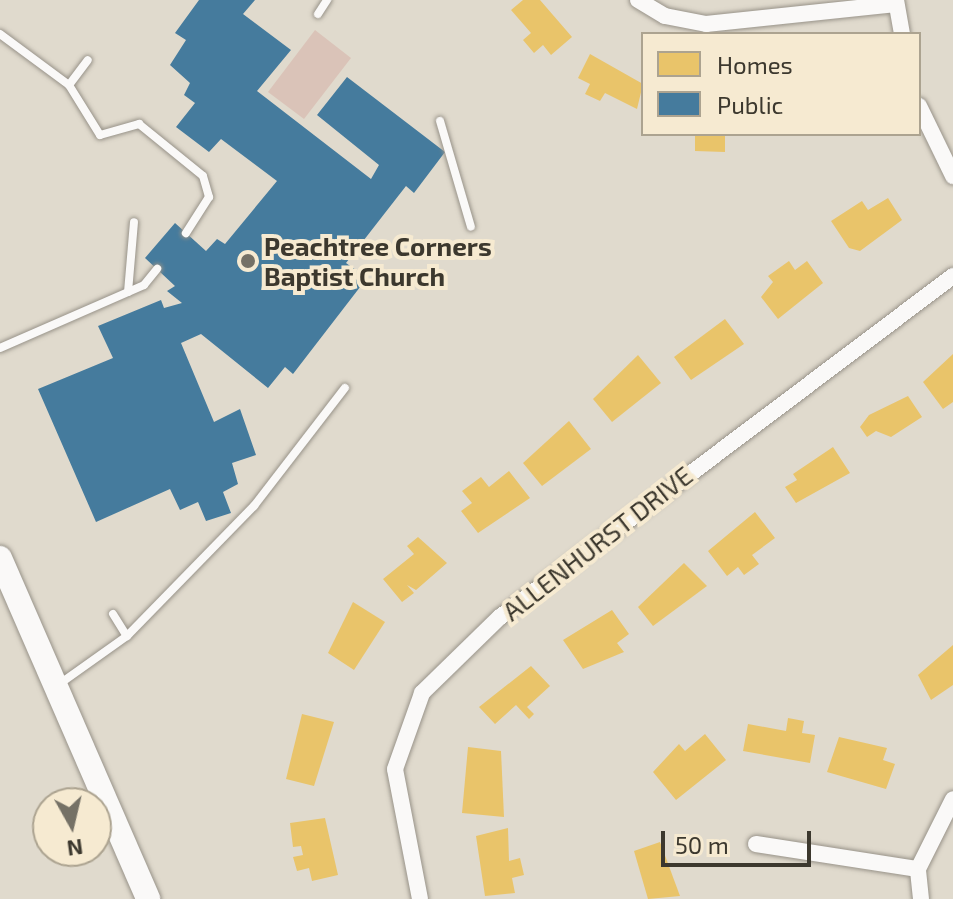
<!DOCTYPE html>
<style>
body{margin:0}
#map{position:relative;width:953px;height:899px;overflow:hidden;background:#e0dacd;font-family:"Exo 2",sans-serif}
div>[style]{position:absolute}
.green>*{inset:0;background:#dac3b8}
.homes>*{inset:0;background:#e9c46a}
.public>*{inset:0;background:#457b9d}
.roads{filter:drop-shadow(0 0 2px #989389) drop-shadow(0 0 2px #989389)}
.lane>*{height:8px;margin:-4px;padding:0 4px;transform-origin:4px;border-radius:4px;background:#faf9f8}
.street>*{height:16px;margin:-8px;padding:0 8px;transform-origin:8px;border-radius:8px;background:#faf9f8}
.secondary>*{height:24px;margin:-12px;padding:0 12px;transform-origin:12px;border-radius:12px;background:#faf9f8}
.dots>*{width:22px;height:22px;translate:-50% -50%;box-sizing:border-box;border:4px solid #f6ead1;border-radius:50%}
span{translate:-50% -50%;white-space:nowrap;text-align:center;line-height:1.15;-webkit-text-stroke:8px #f6ead1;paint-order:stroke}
.poi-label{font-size:26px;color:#3c382e;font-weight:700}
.left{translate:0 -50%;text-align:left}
.street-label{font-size:26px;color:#3c382e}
.legend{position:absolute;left:641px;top:32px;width:280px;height:104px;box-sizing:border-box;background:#f6ead1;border:2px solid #aca390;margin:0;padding:10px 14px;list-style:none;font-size:24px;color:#3c382e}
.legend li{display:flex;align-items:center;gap:16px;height:40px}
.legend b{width:40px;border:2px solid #aca390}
.north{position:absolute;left:32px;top:787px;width:80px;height:80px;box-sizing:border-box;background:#f6ead1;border:2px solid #aca390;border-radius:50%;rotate:172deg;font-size:22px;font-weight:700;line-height:32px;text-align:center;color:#3c382e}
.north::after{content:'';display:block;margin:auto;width:28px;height:36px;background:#757166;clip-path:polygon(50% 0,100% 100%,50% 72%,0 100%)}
.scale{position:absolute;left:661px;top:831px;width:150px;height:36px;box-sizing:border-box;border:4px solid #3c382e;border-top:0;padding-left:10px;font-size:24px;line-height:28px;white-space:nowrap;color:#3c382e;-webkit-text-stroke:6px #f6ead1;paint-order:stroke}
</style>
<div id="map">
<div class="green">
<div style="clip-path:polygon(315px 30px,351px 58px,304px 119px,268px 92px)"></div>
</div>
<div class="homes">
<div style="clip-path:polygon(523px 0,540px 0,572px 37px,551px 55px,543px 45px,534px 53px,523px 40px,531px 33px,511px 10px)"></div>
<div style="clip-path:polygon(590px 54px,643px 84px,637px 109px,605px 93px,600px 101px,585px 94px,590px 84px,578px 78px)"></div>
<div style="clip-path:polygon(695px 134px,725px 134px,725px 152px,695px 151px)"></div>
<div style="clip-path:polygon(888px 198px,902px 220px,860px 251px,849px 248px,831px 221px,862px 201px,868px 210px)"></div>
<div style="clip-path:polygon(789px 261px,795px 270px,807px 261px,823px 283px,778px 319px,761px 297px,773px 282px,768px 276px)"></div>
<div style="clip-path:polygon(725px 319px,744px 344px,691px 380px,674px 357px)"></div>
<div style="clip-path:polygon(953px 354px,953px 402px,943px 409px,923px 382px)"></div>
<div style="clip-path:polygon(638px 355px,661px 383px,612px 422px,593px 399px)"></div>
<div style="clip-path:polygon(908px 396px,922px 417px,891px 437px,876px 431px,867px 437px,860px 427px,869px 415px)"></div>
<div style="clip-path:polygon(569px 421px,591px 449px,542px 486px,523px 463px)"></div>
<div style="clip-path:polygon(833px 447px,850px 473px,796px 503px,785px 487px,797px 480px,793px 474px)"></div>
<div style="clip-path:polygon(509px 471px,530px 498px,478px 533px,461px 511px,472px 503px,462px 491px,481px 477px,489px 487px)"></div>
<div style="clip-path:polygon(755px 512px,775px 538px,752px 555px,759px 564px,744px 575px,738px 567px,727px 576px,708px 551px)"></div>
<div style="clip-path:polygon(418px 537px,447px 563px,416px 590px,407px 585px,414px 593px,402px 602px,383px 579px,414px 554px,407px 546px)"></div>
<div style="clip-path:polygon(684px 563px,707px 586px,653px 626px,638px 607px)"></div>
<div style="clip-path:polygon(353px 602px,385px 622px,354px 670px,328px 653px)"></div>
<div style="clip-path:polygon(612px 610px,629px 634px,617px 643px,624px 652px,583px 669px,563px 640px)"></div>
<div style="clip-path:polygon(953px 645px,953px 685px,931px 700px,918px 675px)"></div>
<div style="clip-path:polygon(531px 666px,550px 686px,527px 707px,534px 714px,529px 719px,516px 705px,495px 724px,479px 707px)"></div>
<div style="clip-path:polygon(302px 714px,334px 722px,314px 786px,286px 779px)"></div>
<div style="clip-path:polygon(788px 718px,804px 721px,802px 733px,815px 735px,810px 763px,743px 751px,748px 724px,786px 731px)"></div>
<div style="clip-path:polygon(705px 734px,726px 760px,676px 800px,653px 772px,679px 744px,685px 751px)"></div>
<div style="clip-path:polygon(839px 737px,887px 748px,883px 760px,895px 764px,886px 789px,827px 772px)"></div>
<div style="clip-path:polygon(468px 747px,501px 751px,504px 817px,462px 813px)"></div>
<div style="clip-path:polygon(325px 818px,338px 875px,312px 881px,309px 868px,297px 871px,293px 857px,303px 855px,301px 846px,293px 847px,290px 823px)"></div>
<div style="clip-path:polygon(508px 828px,509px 861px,520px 858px,524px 875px,512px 878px,515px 893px,485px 896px,476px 836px)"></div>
<div style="clip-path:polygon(660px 842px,680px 896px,648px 899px,634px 851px)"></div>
</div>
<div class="public">
<div style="clip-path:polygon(199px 0,255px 0,243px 14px,291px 50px,257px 91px,371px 179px,379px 165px,317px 115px,347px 77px,445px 152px,414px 193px,406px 186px,346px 263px,367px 278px,293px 374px,285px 367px,268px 388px,201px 334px,181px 343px,214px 422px,240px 409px,256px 455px,232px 463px,238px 484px,223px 492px,231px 513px,206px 521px,198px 502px,180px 510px,170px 489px,96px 522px,38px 389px,113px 358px,98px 326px,161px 300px,164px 308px,182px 303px,167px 291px,175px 286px,145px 258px,175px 223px,206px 251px,217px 239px,225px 244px,277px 181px,221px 139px,209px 152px,176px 127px,195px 103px,184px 95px,190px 83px,170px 65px,186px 40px,175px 33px)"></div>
</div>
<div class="roads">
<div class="lane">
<div style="left:318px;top:14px;width:17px;rotate:-57deg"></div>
<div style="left:0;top:34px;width:86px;rotate:36.5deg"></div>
<div style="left:69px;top:85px;width:59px;rotate:58.2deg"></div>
<div style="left:100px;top:135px;width:41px;rotate:-15.8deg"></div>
<div style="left:139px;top:124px;width:82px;rotate:39.1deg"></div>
<div style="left:203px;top:176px;width:22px;rotate:74deg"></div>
<div style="left:209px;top:197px;width:43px;rotate:122.6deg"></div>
<div style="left:69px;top:85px;width:31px;rotate:-53deg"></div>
<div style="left:440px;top:121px;width:110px;rotate:73.7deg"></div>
<div style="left:128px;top:292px;width:70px;rotate:-85.1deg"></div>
<div style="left:0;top:348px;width:157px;rotate:-23.6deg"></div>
<div style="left:144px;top:285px;width:21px;rotate:-51deg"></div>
<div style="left:113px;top:614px;width:26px;rotate:58deg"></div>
<div style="left:58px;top:685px;width:85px;rotate:-35.4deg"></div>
<div style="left:127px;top:636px;width:182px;rotate:-45.7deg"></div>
<div style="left:254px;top:506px;width:149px;rotate:-52.4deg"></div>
</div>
<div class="street">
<div style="left:638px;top:0;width:31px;rotate:31deg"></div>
<div style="left:665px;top:16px;width:42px;rotate:11deg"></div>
<div style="left:706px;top:24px;width:191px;rotate:-6deg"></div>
<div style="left:896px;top:0;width:35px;rotate:80deg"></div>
<div style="left:919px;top:106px;width:78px;rotate:64.1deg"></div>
<div style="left:756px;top:844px;width:164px;rotate:8.8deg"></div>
<div style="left:420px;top:899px;width:132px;rotate:-100.9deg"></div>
<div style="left:395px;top:769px;width:81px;rotate:-70.4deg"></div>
<div style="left:422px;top:693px;width:109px;rotate:-44.3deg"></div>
<div style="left:500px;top:617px;width:567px;rotate:-36.97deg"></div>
<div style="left:921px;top:899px;width:30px;rotate:-96deg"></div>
<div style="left:918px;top:869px;width:78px;rotate:-63.4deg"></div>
</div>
<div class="secondary">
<div style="left:0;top:558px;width:372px;rotate:66.5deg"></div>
</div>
</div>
<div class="dots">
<div style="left:248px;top:261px;background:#757166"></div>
</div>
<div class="poi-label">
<span class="left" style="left:264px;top:261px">Peachtree Corners<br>Baptist Church</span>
</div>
<div class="street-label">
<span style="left:597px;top:543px;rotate:-38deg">ALLENHURST DRIVE</span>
</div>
<ul class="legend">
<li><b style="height:22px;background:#e9c46a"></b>Homes</li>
<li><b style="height:22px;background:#457b9d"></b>Public</li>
</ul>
<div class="north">N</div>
<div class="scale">50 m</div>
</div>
